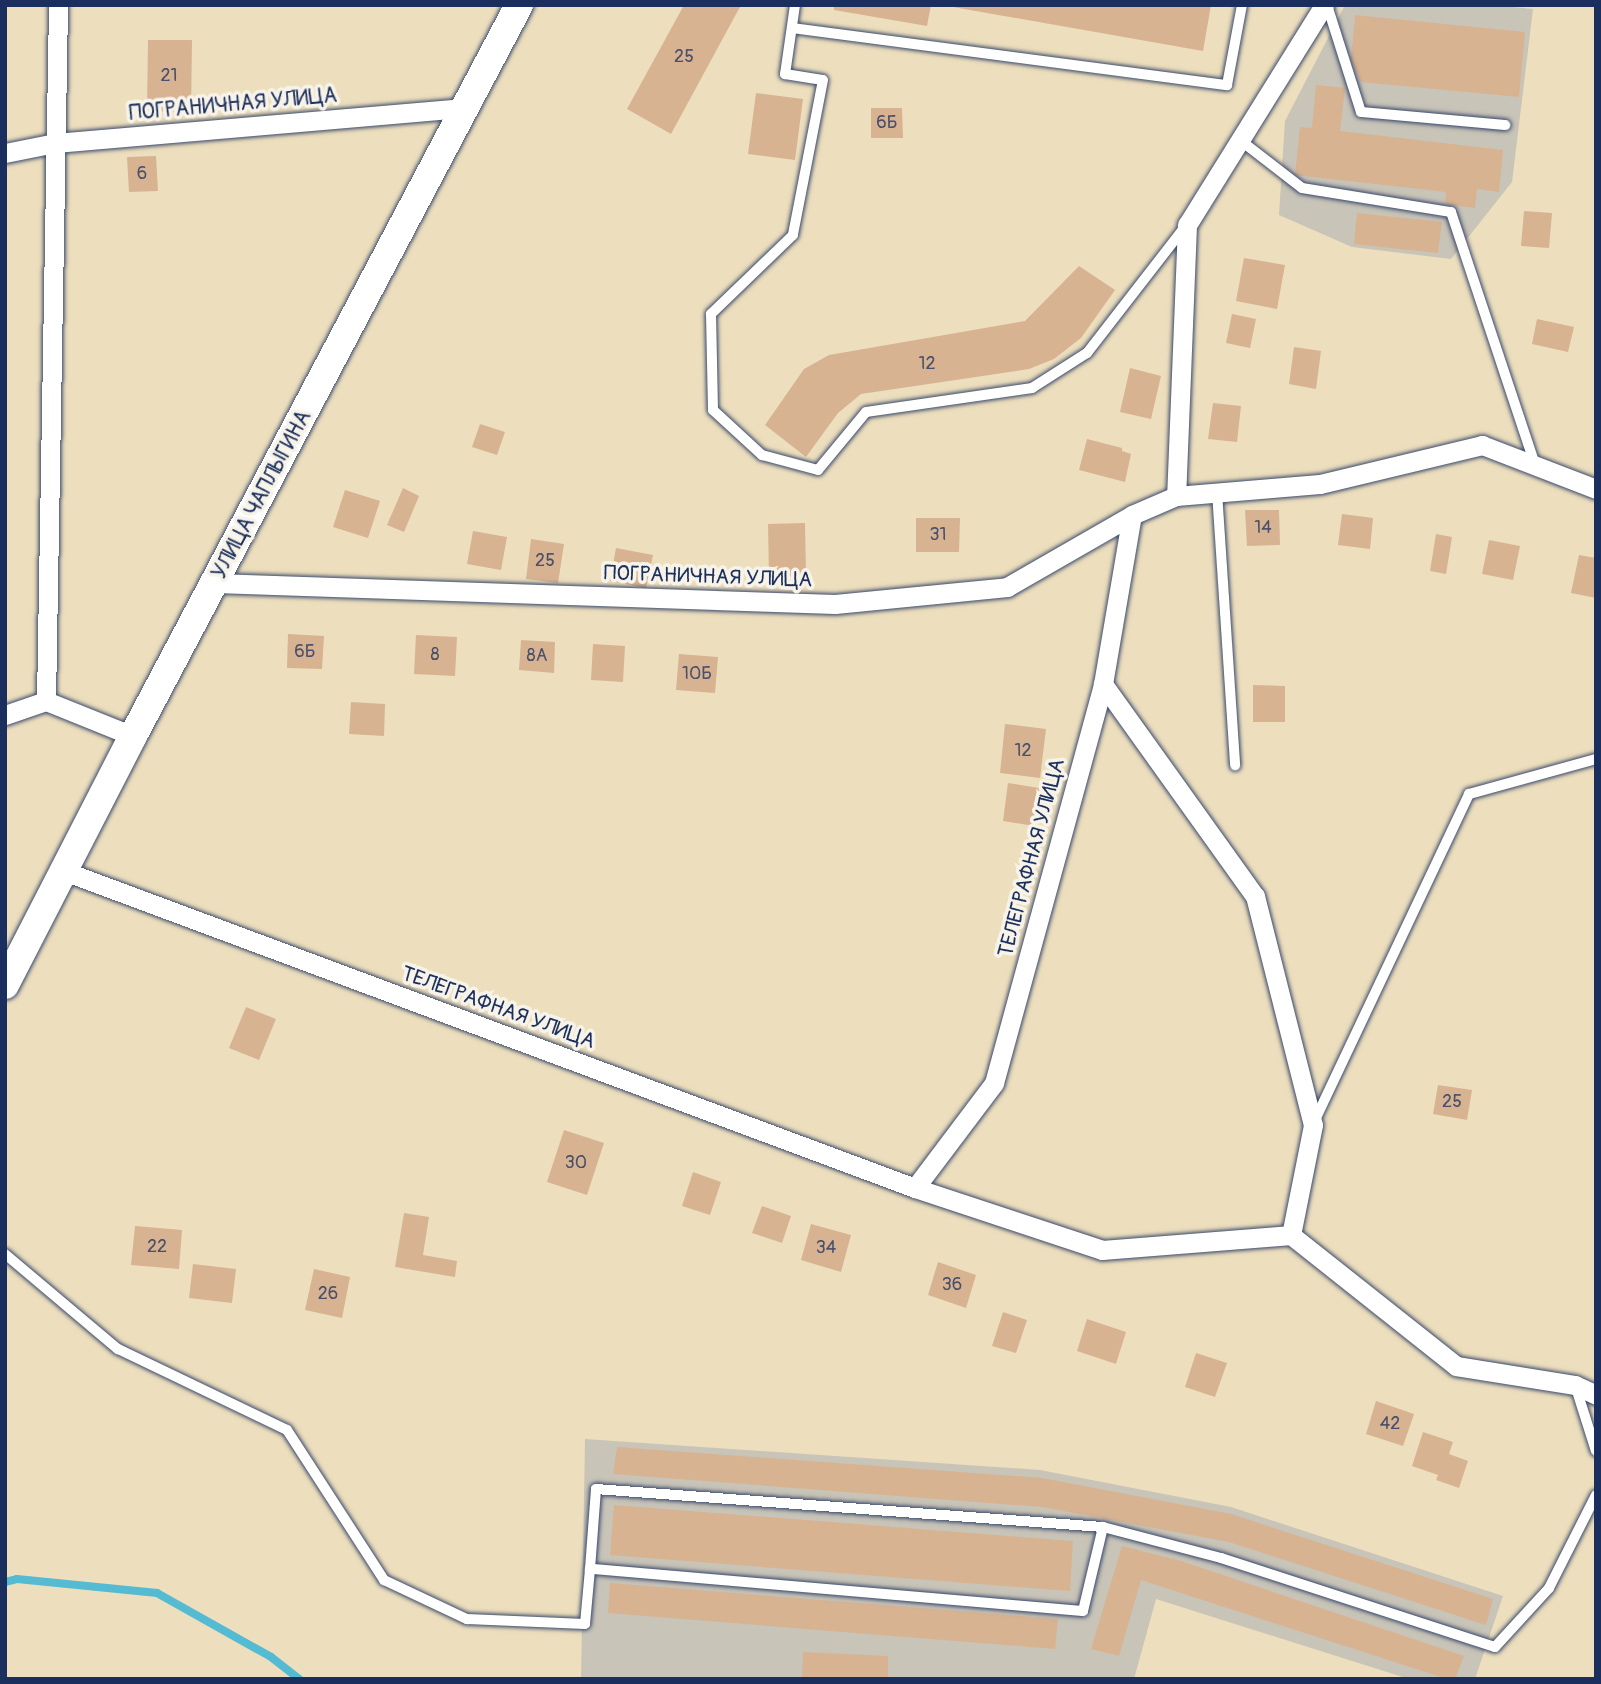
<!DOCTYPE html>
<meta charset="utf-8">
<style>
body{margin:0}
#map{position:relative;width:1601px;height:1684px;overflow:hidden;background:#eddfbd;font-family:Pangolin,sans-serif}
div>[style]{position:absolute}
.industrial>*{inset:0;background:#c8c4b8}
.stream>*{height:8px;margin:-4px;padding:0 4px;transform-origin:4px;border-radius:4px;background:#54bbd2}
.building>*{inset:0;background:#d7b392}
.roads{filter:drop-shadow(0 0 2px #3a496c) drop-shadow(0 0 2px #3a496c)}
.lane>*{height:10px;margin:-5px;padding:0 5px;transform-origin:5px;border-radius:5px;background:#fff}
.street>*{height:19px;margin:-9.5px;padding:0 9.5px;transform-origin:9.5px;border-radius:9.5px;background:#fff}
.secondary>*{height:28px;margin:-14px;padding:0 14px;transform-origin:14px;border-radius:14px;background:#fff}
span{translate:-50% -50%;white-space:nowrap;text-align:center;line-height:1.15;-webkit-text-stroke:7px #f7f3e8;paint-order:stroke}
.number-label{font-size:18px;color:#4a506b}
.number-label span{-webkit-text-stroke-width:0}
.street-label{font-size:21px;color:#1b2f5e}
.frame{position:absolute;inset:0;border:7px solid #1b2f5e;pointer-events:none}
</style>
<div id="map">
<div class="industrial">
<div style="clip-path:polygon(1345px 5px,1489px 5px,1533px 9px,1512px 182px,1451px 259px,1352px 247px,1279px 215px,1285px 121px)"></div>
<div style="clip-path:polygon(585px 1439px,1040px 1470px,1231px 1507px,1503px 1596px,1475px 1679px,1409px 1679px,1156px 1599px,1134px 1679px,581px 1679px)"></div>
</div>
<div class="stream">
<div style="left:5px;top:1582px;width:12px;rotate:-14deg"></div>
<div style="left:17px;top:1579px;width:141px;rotate:5.7deg"></div>
<div style="left:157px;top:1593px;width:131px;rotate:29.3deg"></div>
<div style="left:271px;top:1657px;width:36px;rotate:38deg"></div>
</div>
<div class="building">
<div style="clip-path:polygon(684px 5px,741px 5px,671px 134px,627px 109px)"></div>
<div style="clip-path:polygon(834px 5px,931px 5px,927px 26px,834px 10px)"></div>
<div style="clip-path:polygon(942px 5px,1211px 5px,1203px 51px)"></div>
<div style="clip-path:polygon(1355px 15px,1525px 32px,1519px 97px,1361px 82px,1351px 60px)"></div>
<div style="clip-path:polygon(148px 40px,192px 40px,191px 112px,147px 111px)"></div>
<div style="clip-path:polygon(1316px 85px,1345px 88px,1340px 131px,1503px 150px,1499px 192px,1477px 189px,1475px 208px,1445px 204px,1446px 192px,1295px 175px,1300px 127px,1312px 128px)"></div>
<div style="clip-path:polygon(756px 93px,803px 99px,795px 160px,748px 154px)"></div>
<div style="clip-path:polygon(871px 108px,902px 108px,903px 138px,871px 138px)"></div>
<div style="clip-path:polygon(156px 156px,158px 191px,129px 192px,127px 157px)"></div>
<div style="clip-path:polygon(1524px 211px,1552px 213px,1549px 248px,1521px 246px)"></div>
<div style="clip-path:polygon(1357px 213px,1442px 222px,1438px 253px,1354px 244px)"></div>
<div style="clip-path:polygon(1244px 258px,1285px 265px,1277px 309px,1236px 301px)"></div>
<div style="clip-path:polygon(1079px 266px,1115px 290px,1081px 338px,1054px 359px,1029px 369px,861px 394px,838px 413px,806px 457px,765px 425px,804px 369px,829px 355px,1025px 321px)"></div>
<div style="clip-path:polygon(1232px 314px,1256px 319px,1250px 348px,1226px 343px)"></div>
<div style="clip-path:polygon(1537px 319px,1574px 327px,1568px 352px,1532px 344px)"></div>
<div style="clip-path:polygon(1294px 347px,1321px 351px,1316px 389px,1289px 384px)"></div>
<div style="clip-path:polygon(1130px 368px,1161px 376px,1151px 419px,1120px 412px)"></div>
<div style="clip-path:polygon(1213px 403px,1241px 406px,1237px 442px,1208px 439px)"></div>
<div style="clip-path:polygon(480px 424px,505px 432px,497px 455px,472px 447px)"></div>
<div style="clip-path:polygon(1087px 439px,1122px 448px,1122px 451px,1131px 454px,1125px 482px,1079px 470px)"></div>
<div style="clip-path:polygon(403px 488px,419px 496px,404px 532px,387px 525px)"></div>
<div style="clip-path:polygon(345px 490px,380px 501px,368px 538px,333px 527px)"></div>
<div style="clip-path:polygon(1245px 510px,1279px 510px,1280px 545px,1247px 546px)"></div>
<div style="clip-path:polygon(1342px 514px,1373px 518px,1370px 549px,1338px 545px)"></div>
<div style="clip-path:polygon(916px 518px,960px 518px,959px 552px,916px 552px)"></div>
<div style="clip-path:polygon(805px 523px,806px 576px,769px 577px,768px 524px)"></div>
<div style="clip-path:polygon(473px 531px,507px 537px,501px 570px,467px 564px)"></div>
<div style="clip-path:polygon(1436px 534px,1452px 537px,1446px 574px,1430px 571px)"></div>
<div style="clip-path:polygon(531px 539px,564px 544px,558px 583px,526px 579px)"></div>
<div style="clip-path:polygon(1489px 540px,1520px 546px,1513px 580px,1482px 574px)"></div>
<div style="clip-path:polygon(616px 548px,653px 555px,646px 588px,610px 581px)"></div>
<div style="clip-path:polygon(1579px 555px,1596px 558px,1596px 598px,1571px 593px)"></div>
<div style="clip-path:polygon(288px 634px,324px 636px,322px 669px,287px 668px)"></div>
<div style="clip-path:polygon(416px 635px,457px 637px,455px 676px,414px 674px)"></div>
<div style="clip-path:polygon(521px 640px,555px 642px,554px 673px,519px 670px)"></div>
<div style="clip-path:polygon(593px 644px,625px 646px,623px 682px,591px 680px)"></div>
<div style="clip-path:polygon(679px 654px,718px 657px,715px 693px,676px 690px)"></div>
<div style="clip-path:polygon(1253px 685px,1285px 686px,1285px 722px,1253px 722px)"></div>
<div style="clip-path:polygon(351px 702px,385px 704px,384px 736px,349px 734px)"></div>
<div style="clip-path:polygon(1005px 724px,1046px 729px,1040px 778px,1000px 773px)"></div>
<div style="clip-path:polygon(1008px 783px,1039px 788px,1034px 826px,1003px 821px)"></div>
<div style="clip-path:polygon(246px 1007px,276px 1019px,259px 1060px,229px 1048px)"></div>
<div style="clip-path:polygon(1438px 1085px,1472px 1090px,1467px 1120px,1433px 1114px)"></div>
<div style="clip-path:polygon(564px 1130px,604px 1143px,587px 1195px,547px 1182px)"></div>
<div style="clip-path:polygon(693px 1172px,721px 1182px,710px 1215px,682px 1206px)"></div>
<div style="clip-path:polygon(762px 1206px,791px 1216px,782px 1243px,752px 1233px)"></div>
<div style="clip-path:polygon(404px 1213px,429px 1217px,423px 1255px,457px 1261px,455px 1277px,395px 1267px)"></div>
<div style="clip-path:polygon(811px 1224px,851px 1235px,841px 1272px,801px 1260px)"></div>
<div style="clip-path:polygon(135px 1226px,182px 1230px,179px 1269px,131px 1265px)"></div>
<div style="clip-path:polygon(938px 1262px,976px 1275px,966px 1308px,928px 1295px)"></div>
<div style="clip-path:polygon(193px 1264px,236px 1269px,232px 1303px,189px 1298px)"></div>
<div style="clip-path:polygon(314px 1269px,350px 1277px,342px 1318px,305px 1310px)"></div>
<div style="clip-path:polygon(1003px 1312px,1027px 1320px,1016px 1353px,992px 1346px)"></div>
<div style="clip-path:polygon(1087px 1319px,1126px 1332px,1116px 1364px,1077px 1351px)"></div>
<div style="clip-path:polygon(1196px 1353px,1227px 1363px,1215px 1397px,1185px 1387px)"></div>
<div style="clip-path:polygon(1376px 1401px,1414px 1414px,1403px 1446px,1366px 1434px)"></div>
<div style="clip-path:polygon(1423px 1432px,1453px 1442px,1449px 1454px,1468px 1461px,1459px 1488px,1436px 1480px,1438px 1475px,1412px 1466px)"></div>
<div style="clip-path:polygon(617px 1447px,1042px 1478px,1231px 1514px,1493px 1599px,1486px 1625px,1229px 1542px,1042px 1507px,613px 1474px)"></div>
<div style="clip-path:polygon(614px 1505px,1073px 1541px,1070px 1591px,610px 1555px)"></div>
<div style="clip-path:polygon(1122px 1546px,1181px 1561px,1464px 1656px,1455px 1679px,1447px 1679px,1141px 1580px,1119px 1656px,1091px 1649px)"></div>
<div style="clip-path:polygon(610px 1583px,1058px 1619px,1055px 1649px,608px 1613px)"></div>
<div style="clip-path:polygon(803px 1652px,888px 1656px,888px 1679px,802px 1679px)"></div>
</div>
<div class="roads">
<div class="lane">
<div style="left:795px;top:5px;width:70px;rotate:98.2deg"></div>
<div style="left:785px;top:74px;width:38px;rotate:9deg"></div>
<div style="left:823px;top:80px;width:158px;rotate:101deg"></div>
<div style="left:793px;top:235px;width:114px;rotate:136.1deg"></div>
<div style="left:711px;top:314px;width:96px;rotate:88.8deg"></div>
<div style="left:713px;top:410px;width:67px;rotate:42.6deg"></div>
<div style="left:762px;top:455px;width:58px;rotate:15deg"></div>
<div style="left:818px;top:470px;width:75px;rotate:-50.4deg"></div>
<div style="left:866px;top:412px;width:168px;rotate:-8.2deg"></div>
<div style="left:1032px;top:388px;width:65px;rotate:-32.5deg"></div>
<div style="left:1087px;top:353px;width:158px;rotate:-52.2deg"></div>
<div style="left:1327px;top:5px;width:112px;rotate:72.4deg"></div>
<div style="left:1361px;top:112px;width:145px;rotate:5.2deg"></div>
<div style="left:792px;top:28px;width:439px;rotate:7.5deg"></div>
<div style="left:1227px;top:85px;width:81px;rotate:-79.4deg"></div>
<div style="left:1240px;top:140px;width:78px;rotate:37.7deg"></div>
<div style="left:1302px;top:188px;width:151px;rotate:9.2deg"></div>
<div style="left:1451px;top:212px;width:267px;rotate:71.6deg"></div>
<div style="left:1217px;top:492px;width:274px;rotate:86.2deg"></div>
<div style="left:1314px;top:1122px;width:363px;rotate:-64.7deg"></div>
<div style="left:1469px;top:794px;width:132px;rotate:-15.4deg"></div>
<div style="left:5px;top:1254px;width:148px;rotate:40.1deg"></div>
<div style="left:118px;top:1349px;width:187px;rotate:25.6deg"></div>
<div style="left:287px;top:1430px;width:179px;rotate:57.1deg"></div>
<div style="left:384px;top:1580px;width:92px;rotate:25.2deg"></div>
<div style="left:467px;top:1619px;width:118px;rotate:2.4deg"></div>
<div style="left:585px;top:1624px;width:55px;rotate:-84.8deg"></div>
<div style="left:1576px;top:1388px;width:66px;rotate:72.4deg"></div>
<div style="left:1103px;top:1527px;width:86px;rotate:103.4deg"></div>
<div style="left:1083px;top:1611px;width:495px;rotate:-175.1deg"></div>
<div style="left:590px;top:1569px;width:80px;rotate:-85.7deg"></div>
<div style="left:596px;top:1489px;width:508px;rotate:4.29deg"></div>
<div style="left:1103px;top:1527px;width:122px;rotate:14.7deg"></div>
<div style="left:1221px;top:1558px;width:288px;rotate:18deg"></div>
<div style="left:1495px;top:1647px;width:80px;rotate:-47.5deg"></div>
<div style="left:1549px;top:1588px;width:104px;rotate:-63.2deg"></div>
</div>
<div class="street">
<div style="left:1324px;top:5px;width:259px;rotate:121.9deg"></div>
<div style="left:1187px;top:225px;width:271px;rotate:92.3deg"></div>
<div style="left:1176px;top:496px;width:144px;rotate:-4.8deg"></div>
<div style="left:1320px;top:484px;width:167px;rotate:-13.5deg"></div>
<div style="left:1482px;top:445px;width:122px;rotate:21.1deg"></div>
<div style="left:5px;top:153px;width:51px;rotate:-11.3deg"></div>
<div style="left:55px;top:143px;width:411px;rotate:-4.9deg"></div>
<div style="left:215px;top:583px;width:620px;rotate:1.94deg"></div>
<div style="left:835px;top:604px;width:173px;rotate:-5.6deg"></div>
<div style="left:1007px;top:587px;width:144px;rotate:-29.9deg"></div>
<div style="left:1132px;top:515px;width:48px;rotate:-23.4deg"></div>
<div style="left:1103px;top:684px;width:261px;rotate:54.4deg"></div>
<div style="left:1255px;top:896px;width:236px;rotate:75.8deg"></div>
<div style="left:1313px;top:1125px;width:112px;rotate:101.3deg"></div>
<div style="left:46px;top:701px;width:696px;rotate:-89.01deg"></div>
<div style="left:5px;top:715px;width:43px;rotate:-18.9deg"></div>
<div style="left:46px;top:701px;width:94px;rotate:21.9deg"></div>
<div style="left:64px;top:871px;width:908px;rotate:20.43deg"></div>
<div style="left:915px;top:1188px;width:197px;rotate:18.3deg"></div>
<div style="left:1102px;top:1250px;width:190px;rotate:-4.5deg"></div>
<div style="left:1291px;top:1235px;width:211px;rotate:38.4deg"></div>
<div style="left:1456px;top:1366px;width:121px;rotate:9.1deg"></div>
<div style="left:1575px;top:1385px;width:23px;rotate:25deg"></div>
<div style="left:915px;top:1188px;width:131px;rotate:-53deg"></div>
<div style="left:994px;top:1083px;width:414px;rotate:-74.7deg"></div>
<div style="left:1103px;top:684px;width:171px;rotate:-80.3deg"></div>
</div>
<div class="secondary">
<div style="left:5px;top:985px;width:280px;rotate:-62.8deg"></div>
<div style="left:133px;top:736px;width:827px;rotate:-62.16deg"></div>
</div>
</div>
<div class="number-label">
<span style="left:684px;top:57px">25</span>
<span style="left:169px;top:76px">21</span>
<span style="left:887px;top:123px">6Б</span>
<span style="left:142px;top:174px">6</span>
<span style="left:927px;top:364px">12</span>
<span style="left:1263px;top:528px">14</span>
<span style="left:938px;top:535px">31</span>
<span style="left:545px;top:561px">25</span>
<span style="left:305px;top:652px">6Б</span>
<span style="left:435px;top:655px">8</span>
<span style="left:537px;top:656px">8А</span>
<span style="left:697px;top:674px">10Б</span>
<span style="left:1023px;top:751px">12</span>
<span style="left:1452px;top:1102px">25</span>
<span style="left:576px;top:1163px">30</span>
<span style="left:157px;top:1247px">22</span>
<span style="left:826px;top:1248px">34</span>
<span style="left:952px;top:1285px">36</span>
<span style="left:328px;top:1294px">26</span>
<span style="left:1390px;top:1424px">42</span>
</div>
<div class="street-label">
<span style="left:233px;top:105px;rotate:-5deg">ПОГРАНИЧНАЯ УЛИЦА</span>
<span style="left:262px;top:495px;rotate:-62deg">УЛИЦА ЧАПЛЫГИНА</span>
<span style="left:708px;top:577px;rotate:2deg">ПОГРАНИЧНАЯ УЛИЦА</span>
<span style="left:1032px;top:858px;rotate:-75deg">ТЕЛЕГРАФНАЯ УЛИЦА</span>
<span style="left:498px;top:1008px;rotate:20deg">ТЕЛЕГРАФНАЯ УЛИЦА</span>
</div>
<div class="frame"></div>
</div>
